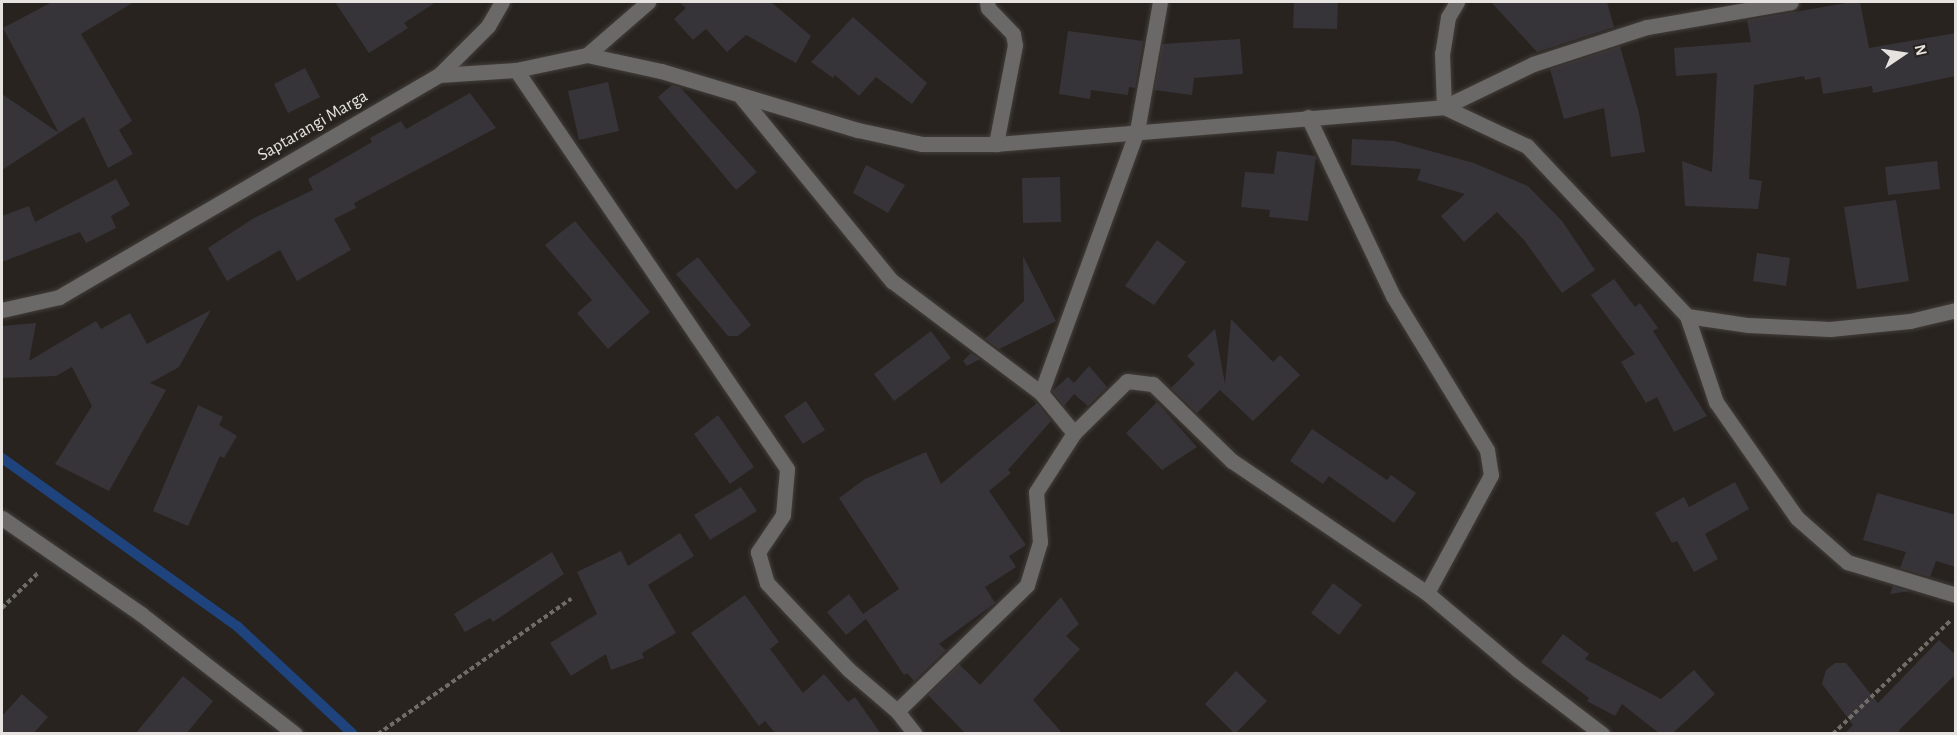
<!DOCTYPE html>
<style>
body{margin:0}
#map{position:relative;width:1957px;height:735px;overflow:hidden;background:#28231f;font-family:"Alegreya Sans",sans-serif}
div>[style]{position:absolute}
.stream>*{height:10px;margin:-5px;padding:0 5px;transform-origin:5px;border-radius:5px;background:#1e437d}
.building>*{inset:0;background:#373439}
.path>*{height:4px;margin-top:-2px;transform-origin:0;background:repeating-linear-gradient(90deg,#706c68 0 4.5px,transparent 0 7.5px)}
.roads{filter:drop-shadow(0 0 2px #423e3a) drop-shadow(0 0 2px #423e3a)}
.minor>*{height:15px;margin:-7.5px;padding:0 7.5px;transform-origin:7.5px;border-radius:7.5px;background:#6b6868}
span{translate:-50% -50%;white-space:nowrap;text-align:center;line-height:1.15;-webkit-text-stroke:5px #28231f;paint-order:stroke}
.street-label{font-size:18px;color:#e5e2df}
.frame{position:absolute;inset:0;border:3px solid #e5e2df;pointer-events:none}
.north{position:absolute;left:1873px;top:24px;width:60px;height:60px;-webkit-text-stroke:4px #28231f;paint-order:stroke;rotate:77deg;font-size:16px;font-weight:700;line-height:24px;text-align:center;color:#e5e2df}
.north::after{content:'';display:block;margin:auto;width:21px;height:27px;background:#e5e2df;clip-path:polygon(50% 0,100% 100%,50% 72%,0 100%)}
</style>
<div id="map">
<div class="stream">
<div style="left:2px;top:458px;width:289px;rotate:35.6deg"></div>
<div style="left:237px;top:626px;width:158px;rotate:43deg"></div>
</div>
<div class="building">
<div style="clip-path:polygon(52px 2px,134px 2px,81px 34px,132px 121px,119px 130px,133px 154px,108px 168px,84px 117px,59px 133px,3px 28px)"></div>
<div style="clip-path:polygon(335px 2px,436px 2px,404px 23px,408px 28px,369px 53px)"></div>
<div style="clip-path:polygon(679px 2px,771px 2px,811px 36px,796px 63px,746px 35px,727px 52px,706px 29px,693px 40px,674px 19px,686px 8px)"></div>
<div style="clip-path:polygon(1294px 2px,1338px 2px,1337px 29px,1293px 28px)"></div>
<div style="clip-path:polygon(1491px 2px,1607px 2px,1614px 27px,1537px 52px)"></div>
<div style="clip-path:polygon(1852px 2px,1860px 2px,1869px 48px,1956px 33px,1956px 76px,1873px 93px,1872px 86px,1823px 94px,1820px 77px,1805px 80px,1804px 76px,1754px 85px,1749px 179px,1762px 181px,1758px 209px,1685px 206px,1682px 161px,1712px 172px,1717px 73px,1676px 76px,1674px 48px,1751px 42px,1747px 20px)"></div>
<div style="clip-path:polygon(853px 17px,927px 83px,912px 104px,876px 77px,859px 96px,835px 75px,833px 78px,811px 62px)"></div>
<div style="clip-path:polygon(1068px 31px,1143px 41px,1135px 88px,1129px 87px,1128px 95px,1091px 90px,1090px 99px,1059px 94px)"></div>
<div style="clip-path:polygon(1240px 39px,1243px 74px,1194px 78px,1192px 95px,1154px 90px,1162px 44px)"></div>
<div style="clip-path:polygon(1620px 46px,1639px 113px,1645px 152px,1611px 157px,1604px 108px,1564px 119px,1550px 69px)"></div>
<div style="clip-path:polygon(305px 68px,320px 97px,288px 113px,274px 84px)"></div>
<div style="clip-path:polygon(608px 82px,619px 131px,579px 140px,568px 91px)"></div>
<div style="clip-path:polygon(672px 85px,680px 87px,757px 172px,736px 190px,658px 97px)"></div>
<div style="clip-path:polygon(470px 93px,496px 128px,354px 203px,356px 208px,334px 219px,351px 250px,297px 281px,280px 250px,227px 281px,208px 248px,254px 218px,313px 190px,308px 179px,372px 142px,370px 138px,401px 121px,406px 129px)"></div>
<div style="clip-path:polygon(2px 94px,59px 133px,2px 170px)"></div>
<div style="clip-path:polygon(1352px 139px,1394px 141px,1474px 163px,1528px 186px,1562px 221px,1595px 270px,1562px 293px,1524px 240px,1497px 212px,1464px 242px,1441px 216px,1465px 194px,1417px 180px,1421px 169px,1351px 165px)"></div>
<div style="clip-path:polygon(1277px 151px,1316px 156px,1308px 221px,1269px 217px,1270px 210px,1241px 207px,1245px 172px,1274px 174px)"></div>
<div style="clip-path:polygon(1937px 161px,1940px 189px,1888px 195px,1885px 167px)"></div>
<div style="clip-path:polygon(866px 165px,905px 185px,888px 213px,853px 193px)"></div>
<div style="clip-path:polygon(1060px 177px,1061px 222px,1023px 223px,1022px 178px)"></div>
<div style="clip-path:polygon(116px 179px,130px 205px,111px 216px,116px 228px,86px 243px,80px 232px,2px 262px,2px 216px,29px 206px,35px 222px)"></div>
<div style="clip-path:polygon(1896px 200px,1909px 281px,1857px 289px,1844px 207px)"></div>
<div style="clip-path:polygon(575px 221px,650px 312px,608px 349px,577px 313px,592px 300px,545px 245px)"></div>
<div style="clip-path:polygon(1157px 240px,1186px 262px,1154px 305px,1125px 286px)"></div>
<div style="clip-path:polygon(1757px 253px,1790px 258px,1786px 286px,1753px 281px)"></div>
<div style="clip-path:polygon(1023px 256px,1056px 321px,999px 349px,985px 339px,1024px 301px)"></div>
<div style="clip-path:polygon(698px 257px,751px 325px,738px 336px,728px 336px,676px 274px)"></div>
<div style="clip-path:polygon(1614px 279px,1635px 307px,1640px 303px,1658px 328px,1653px 331px,1707px 416px,1674px 432px,1657px 397px,1646px 403px,1621px 362px,1635px 354px,1591px 295px)"></div>
<div style="clip-path:polygon(211px 310px,179px 367px,150px 383px,166px 390px,109px 491px,55px 464px,92px 406px,72px 367px,56px 376px,2px 378px,2px 326px,36px 323px,29px 361px,96px 321px,101px 329px,130px 313px,147px 344px)"></div>
<div style="clip-path:polygon(1231px 319px,1273px 362px,1280px 355px,1300px 375px,1253px 421px,1220px 390px,1197px 413px,1171px 388px,1195px 364px,1187px 356px,1215px 329px,1225px 384px)"></div>
<div style="clip-path:polygon(931px 331px,951px 358px,894px 401px,874px 374px)"></div>
<div style="clip-path:polygon(971px 353px,980px 359px,967px 366px,963px 361px)"></div>
<div style="clip-path:polygon(1089px 366px,1107px 387px,1088px 406px,1074px 394px,1064px 406px,1052px 391px,1068px 377px,1074px 383px)"></div>
<div style="clip-path:polygon(806px 401px,825px 430px,803px 444px,784px 416px)"></div>
<div style="clip-path:polygon(1157px 402px,1197px 447px,1162px 470px,1126px 433px)"></div>
<div style="clip-path:polygon(1037px 403px,1051px 421px,1008px 470px,1011px 473px,989px 491px,1026px 545px,1009px 556px,1016px 567px,985px 587px,995px 603px,939px 644px,946px 650px,914px 681px,907px 673px,904px 675px,866px 619px,846px 635px,827px 612px,849px 594px,863px 614px,899px 589px,839px 498px,865px 479px,926px 452px,941px 484px)"></div>
<div style="clip-path:polygon(198px 405px,223px 417px,219px 425px,237px 436px,224px 458px,220px 456px,188px 526px,153px 511px)"></div>
<div style="clip-path:polygon(718px 415px,754px 467px,730px 484px,694px 434px)"></div>
<div style="clip-path:polygon(1312px 429px,1387px 480px,1391px 475px,1416px 493px,1394px 523px,1329px 476px,1323px 484px,1290px 461px)"></div>
<div style="clip-path:polygon(1735px 482px,1749px 509px,1705px 534px,1718px 559px,1694px 572px,1677px 541px,1672px 543px,1655px 513px,1684px 497px,1689px 507px)"></div>
<div style="clip-path:polygon(741px 487px,757px 511px,710px 540px,694px 515px)"></div>
<div style="clip-path:polygon(1877px 493px,1956px 515px,1956px 567px,1936px 561px,1930px 577px,1900px 568px,1906px 552px,1863px 540px)"></div>
<div style="clip-path:polygon(680px 533px,694px 556px,648px 585px,676px 633px,642px 653px,644px 658px,611px 670px,606px 654px,571px 676px,550px 643px,597px 614px,577px 572px,621px 551px,628px 566px)"></div>
<div style="clip-path:polygon(552px 552px,564px 574px,493px 622px,490px 618px,465px 632px,454px 614px)"></div>
<div style="clip-path:polygon(1333px 583px,1362px 605px,1339px 635px,1311px 613px)"></div>
<div style="clip-path:polygon(1893px 586px,1910px 591px,1890px 594px)"></div>
<div style="clip-path:polygon(745px 595px,779px 642px,770px 649px,803px 693px,824px 674px,848px 702px,855px 697px,881px 734px,776px 734px,765px 721px,759px 726px,691px 633px)"></div>
<div style="clip-path:polygon(1061px 597px,1079px 624px,1066px 636px,1080px 649px,1033px 700px,1063px 734px,966px 734px,928px 695px,959px 664px,980px 685px)"></div>
<div style="clip-path:polygon(1563px 634px,1589px 654px,1585px 659px,1661px 699px,1694px 670px,1715px 694px,1672px 734px,1660px 734px,1622px 704px,1615px 716px,1587px 701px,1589px 698px,1541px 662px)"></div>
<div style="clip-path:polygon(1939px 640px,1956px 655px,1956px 674px,1899px 730px,1901px 734px,1844px 734px,1853px 725px,1822px 684px,1826px 670px,1835px 663px,1846px 663px,1878px 703px)"></div>
<div style="clip-path:polygon(1236px 671px,1267px 701px,1235px 734px,1205px 704px)"></div>
<div style="clip-path:polygon(183px 676px,213px 701px,186px 734px,135px 734px)"></div>
<div style="clip-path:polygon(22px 694px,48px 717px,33px 734px,2px 734px,2px 716px)"></div>
</div>
<div class="path">
<div style="left:2px;top:608px;width:52px;rotate:-44.2deg"></div>
<div style="left:378px;top:734px;width:236px;rotate:-35deg"></div>
<div style="left:1833px;top:734px;width:164px;rotate:-44deg"></div>
</div>
<div class="roads">
<div class="minor">
<div style="left:987px;top:2px;width:6px;rotate:81deg"></div>
<div style="left:988px;top:8px;width:36px;rotate:46deg"></div>
<div style="left:1013px;top:34px;width:11px;rotate:80deg"></div>
<div style="left:1015px;top:45px;width:101px;rotate:100.9deg"></div>
<div style="left:1457px;top:2px;width:17px;rotate:121deg"></div>
<div style="left:1448px;top:17px;width:36px;rotate:99deg"></div>
<div style="left:1442px;top:53px;width:54px;rotate:87.9deg"></div>
<div style="left:1444px;top:107px;width:92px;rotate:25.2deg"></div>
<div style="left:1527px;top:146px;width:233px;rotate:46.7deg"></div>
<div style="left:1687px;top:316px;width:62px;rotate:8.4deg"></div>
<div style="left:1748px;top:325px;width:82px;rotate:2.8deg"></div>
<div style="left:1830px;top:329px;width:80px;rotate:-5.7deg"></div>
<div style="left:1910px;top:321px;width:47px;rotate:-13.4deg"></div>
<div style="left:587px;top:55px;width:76px;rotate:12.2deg"></div>
<div style="left:661px;top:71px;width:206px;rotate:16.7deg"></div>
<div style="left:858px;top:130px;width:66px;rotate:12.3deg"></div>
<div style="left:922px;top:144px;width:74px"></div>
<div style="left:996px;top:144px;width:450px;rotate:-4.7deg"></div>
<div style="left:1444px;top:107px;width:99px;rotate:-25.8deg"></div>
<div style="left:1533px;top:64px;width:120px;rotate:-18deg"></div>
<div style="left:1647px;top:27px;width:146px;rotate:-9.8deg"></div>
<div style="left:516px;top:70px;width:482px;rotate:55.8deg"></div>
<div style="left:787px;top:469px;width:46px;rotate:95deg"></div>
<div style="left:783px;top:515px;width:45px;rotate:124deg"></div>
<div style="left:758px;top:552px;width:32px;rotate:74deg"></div>
<div style="left:767px;top:583px;width:118px;rotate:46.7deg"></div>
<div style="left:848px;top:669px;width:65px;rotate:40.6deg"></div>
<div style="left:897px;top:711px;width:29px;rotate:52deg"></div>
<div style="left:439px;top:75px;width:69px;rotate:-45deg"></div>
<div style="left:488px;top:26px;width:28px;rotate:-60deg"></div>
<div style="left:742px;top:98px;width:237px;rotate:50.7deg"></div>
<div style="left:892px;top:281px;width:186px;rotate:36.9deg"></div>
<div style="left:1041px;top:393px;width:52px;rotate:50.5deg"></div>
<div style="left:1308px;top:117px;width:198px;rotate:64.6deg"></div>
<div style="left:1393px;top:296px;width:180px;rotate:58.6deg"></div>
<div style="left:1487px;top:450px;width:25px;rotate:81deg"></div>
<div style="left:1491px;top:475px;width:134px;rotate:118.5deg"></div>
<div style="left:2px;top:310px;width:58px;rotate:-12.8deg"></div>
<div style="left:59px;top:297px;width:440px;rotate:-30.3deg"></div>
<div style="left:439px;top:75px;width:77px;rotate:-3.7deg"></div>
<div style="left:516px;top:70px;width:73px;rotate:-11.9deg"></div>
<div style="left:587px;top:55px;width:81px;rotate:-41deg"></div>
<div style="left:1687px;top:316px;width:91px;rotate:71.4deg"></div>
<div style="left:1716px;top:402px;width:141px;rotate:55.1deg"></div>
<div style="left:1797px;top:518px;width:67px;rotate:41.3deg"></div>
<div style="left:1847px;top:562px;width:114px;rotate:16.8deg"></div>
<div style="left:1041px;top:393px;width:279px;rotate:-69.9deg"></div>
<div style="left:1137px;top:131px;width:131px;rotate:-79.9deg"></div>
<div style="left:2px;top:518px;width:169px;rotate:34.6deg"></div>
<div style="left:141px;top:614px;width:195px;rotate:37.9deg"></div>
<div style="left:897px;top:711px;width:181px;rotate:-44.1deg"></div>
<div style="left:1027px;top:585px;width:45px;rotate:-73.2deg"></div>
<div style="left:1040px;top:542px;width:50px;rotate:-94.6deg"></div>
<div style="left:1036px;top:492px;width:70px;rotate:-57.2deg"></div>
<div style="left:1074px;top:433px;width:74px;rotate:-44.5deg"></div>
<div style="left:1127px;top:381px;width:26px;rotate:7deg"></div>
<div style="left:1153px;top:384px;width:110px;rotate:44.3deg"></div>
<div style="left:1232px;top:461px;width:235px;rotate:34.1deg"></div>
<div style="left:1427px;top:593px;width:119px;rotate:40.2deg"></div>
<div style="left:1518px;top:670px;width:106px;rotate:37.3deg"></div>
</div>
</div>
<div class="street-label">
<span style="left:313px;top:126px;rotate:-30deg">Saptarangi Marga</span>
</div>
<div class="frame"></div>
<div class="north">N</div>
</div>
